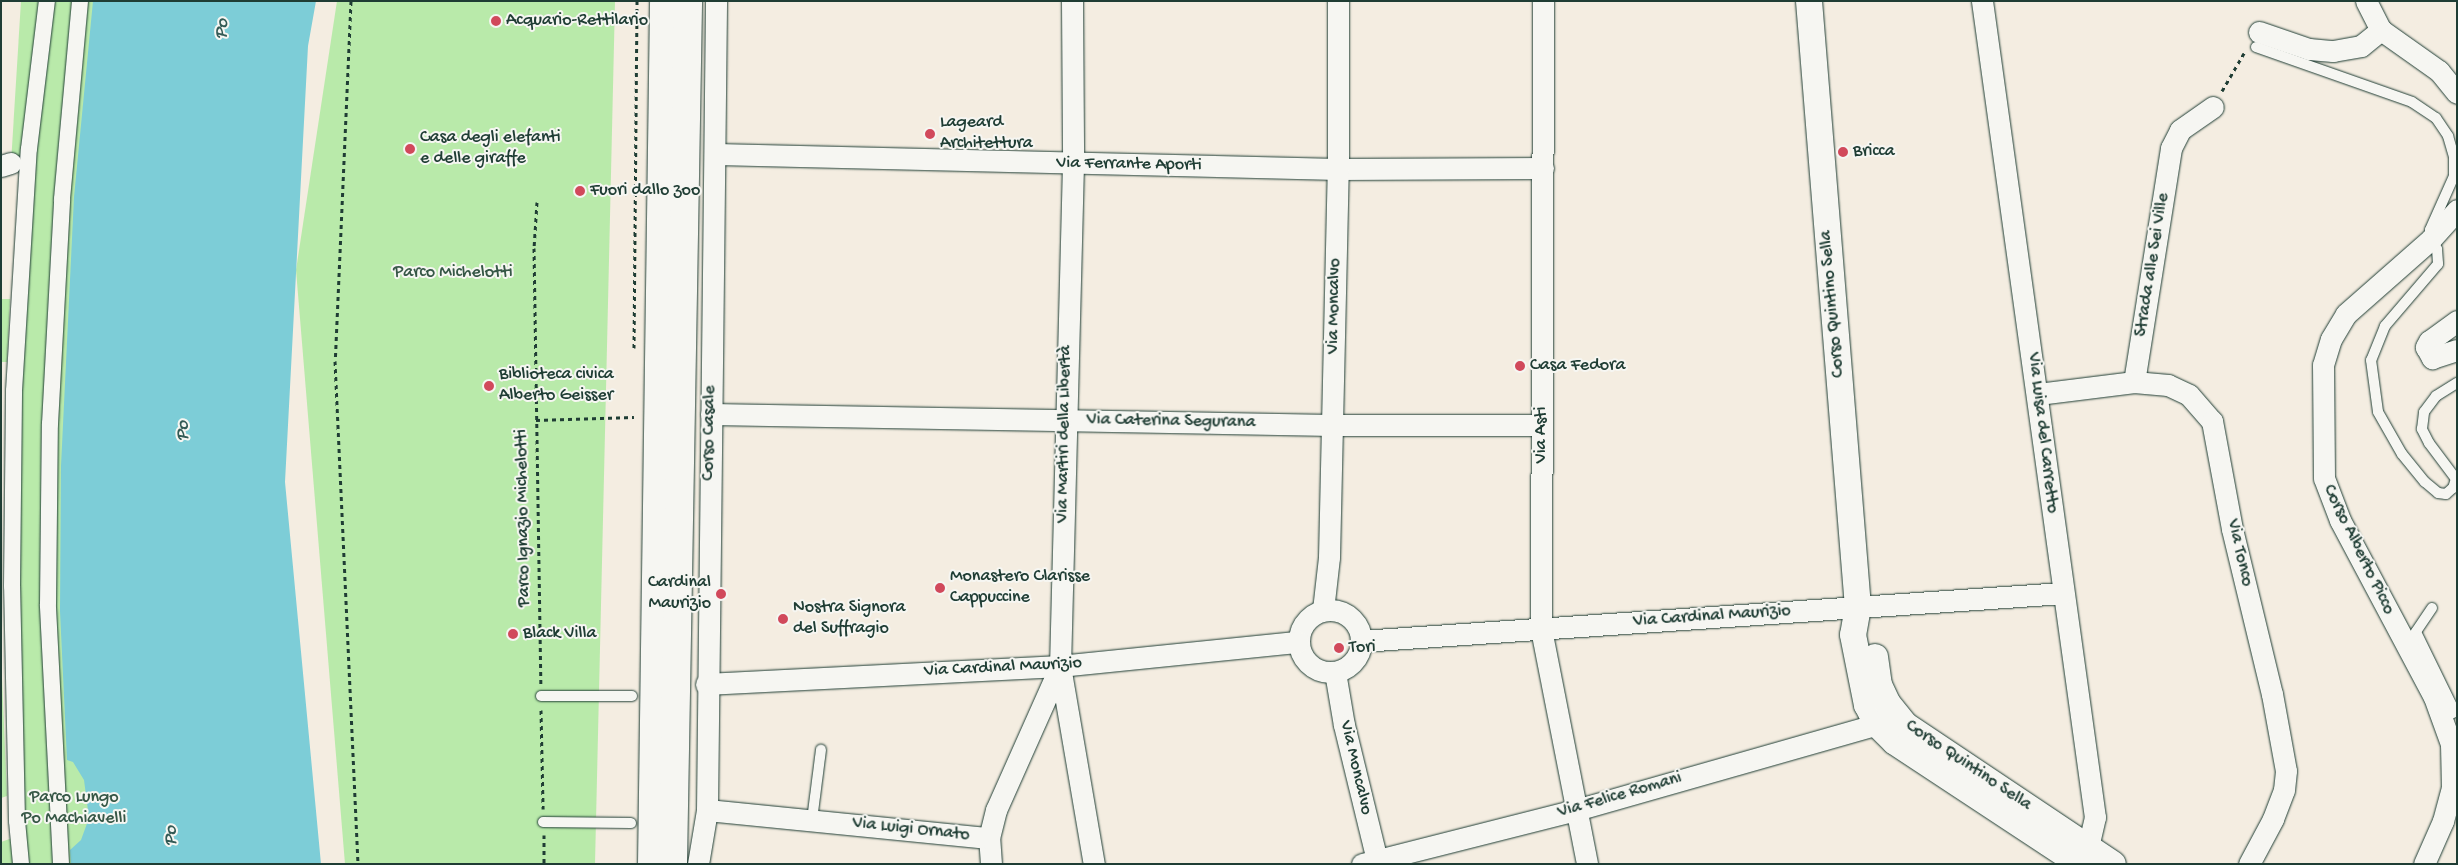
<!DOCTYPE html>
<meta charset="utf-8">
<style>
body{margin:0}
#map{position:relative;width:2458px;height:865px;overflow:hidden;background:#f4ede1;font-family:"Gochi Hand",sans-serif}
div>[style]{position:absolute}
.green>*{inset:0;background:#b9eaaa}
.water>*{inset:0;background:#7dcdd7}
.path>*{height:3px;margin-top:-1.5px;transform-origin:0;background:repeating-linear-gradient(90deg,#1f3d34 0 4px,transparent 0 8px)}
.roads{filter:drop-shadow(0 0 1px #1f3d34) drop-shadow(0 0 1px #1f3d34)}
.service>*{height:10px;margin:-5px;padding:0 5px;transform-origin:5px;border-radius:5px;background:#f6f6f2}
.pedestrian>*{height:16px;margin:-8px;padding:0 8px;transform-origin:8px;border-radius:8px;background:#f6f6f2}
.minor>*{height:21px;margin:-10.5px;padding:0 10.5px;transform-origin:10.5px;border-radius:10.5px;background:#f6f6f2}
.minor>.ring{margin:-10.5px;padding:0;box-sizing:content-box;background:none;border:21px solid #f6f6f2;border-radius:50%}
.tertiary>*{height:26px;margin:-13px;padding:0 13px;transform-origin:13px;border-radius:13px;background:#f6f6f2}
.primary>*{height:28px;margin:-14px;padding:0 14px;transform-origin:14px;border-radius:14px;background:#f6f6f2}
.dots>*{width:14px;height:14px;translate:-50% -50%;box-sizing:border-box;border:2px solid #f6f6f2;border-radius:50%}
span{translate:-50% -50%;white-space:nowrap;text-align:center;line-height:1.15;-webkit-text-stroke:4px #f6f6f2;paint-order:stroke}
.poi-label{font-size:18px;color:#1f3d34}
.left{translate:0 -50%;text-align:left}
.right{translate:-100% -50%;text-align:right}
.street-label{font-size:18px;color:#1f3d34}
.park-label{font-size:18px;color:#365746}
.water-label{font-size:19px;color:#325a55;font-style:italic}
.frame{position:absolute;inset:0;border:2px solid #1f3d34;pointer-events:none}
</style>
<div id="map">
<div class="green">
<div style="clip-path:polygon(21px 1px,45px 1px,27px 150px,11px 163px)"></div>
<div style="clip-path:polygon(47px 1px,117px 1px,96px 864px,1px 864px,1px 842px,18px 836px,14px 391px)"></div>
<div style="clip-path:polygon(337px 1px,615px 1px,595px 864px,345px 864px,296px 270px)"></div>
<div style="clip-path:polygon(1px 299px,10px 299px,7px 362px,1px 362px)"></div>
<div style="clip-path:polygon(1px 654px,7px 796px,1px 798px)"></div>
</div>
<div class="water">
<div style="clip-path:polygon(93px 1px,316px 1px,308px 46px,285px 482px,321px 864px,71px 864px,70px 850px,81px 840px,89px 818px,84px 780px,73px 762px,67px 760px,60px 611px,61px 466px,74px 197px)"></div>
</div>
<div class="path">
<div style="left:351px;top:1px;width:360px;rotate:92.5deg"></div>
<div style="left:335px;top:361px;width:504px;rotate:87.38deg"></div>
<div style="left:2222px;top:91px;width:44px;rotate:-59.9deg"></div>
<div style="left:537px;top:202px;width:46px;rotate:93.7deg"></div>
<div style="left:534px;top:248px;width:436px;rotate:89.1deg"></div>
<div style="left:634px;top:348px;width:347px;rotate:-89.5deg"></div>
<div style="left:536px;top:420px;width:98px;rotate:-1.8deg"></div>
<div style="left:541px;top:710px;width:99px;rotate:88.8deg"></div>
<div style="left:544px;top:835px;width:29px;rotate:90deg"></div>
</div>
<div class="roads">
<div class="service">
<div style="left:2256px;top:47px;width:165px;rotate:19.4deg"></div>
<div style="left:2412px;top:102px;width:29px;rotate:34deg"></div>
<div style="left:2436px;top:118px;width:22px;rotate:56deg"></div>
<div style="left:2448px;top:136px;width:22px;rotate:74deg"></div>
<div style="left:2454px;top:157px;width:19px;rotate:90deg"></div>
<div style="left:2454px;top:176px;width:59px;rotate:114deg"></div>
<div style="left:2430px;top:230px;width:9px;rotate:84deg"></div>
<div style="left:2431px;top:239px;width:12px;rotate:59deg"></div>
<div style="left:2437px;top:249px;width:15px;rotate:86deg"></div>
<div style="left:2438px;top:264px;width:82px;rotate:130.5deg"></div>
<div style="left:2385px;top:326px;width:37px;rotate:112deg"></div>
<div style="left:2371px;top:360px;width:52px;rotate:82.3deg"></div>
<div style="left:2378px;top:412px;width:48px;rotate:60.3deg"></div>
<div style="left:2402px;top:454px;width:36px;rotate:51deg"></div>
<div style="left:2425px;top:482px;width:17px;rotate:40deg"></div>
<div style="left:2438px;top:493px;width:8px;rotate:7deg"></div>
<div style="left:2446px;top:494px;width:9px;rotate:-41deg"></div>
<div style="left:2453px;top:488px;width:9px;rotate:-72deg"></div>
<div style="left:2456px;top:479px;width:45px;rotate:-126.9deg"></div>
<div style="left:2429px;top:443px;width:16px;rotate:-117deg"></div>
<div style="left:2422px;top:429px;width:17px;rotate:-83deg"></div>
<div style="left:2424px;top:412px;width:20px;rotate:-53deg"></div>
<div style="left:2436px;top:396px;width:25px;rotate:-32deg"></div>
<div style="left:2432px;top:608px;width:29px;rotate:124deg"></div>
<div style="left:2416px;top:632px;width:89px;rotate:64deg"></div>
<div style="left:2455px;top:712px;width:14px;rotate:155deg"></div>
<div style="left:541px;top:696px;width:91px"></div>
<div style="left:812px;top:820px;width:71px;rotate:-82.7deg"></div>
<div style="left:543px;top:822px;width:88px;rotate:0.7deg"></div>
</div>
<div class="pedestrian">
<div style="left:21px;top:864px;width:43px;rotate:-95.3deg"></div>
<div style="left:17px;top:821px;width:235px;rotate:-91.2deg"></div>
<div style="left:12px;top:586px;width:195px;rotate:-89.4deg"></div>
<div style="left:14px;top:391px;width:242px;rotate:-86.5deg"></div>
<div style="left:29px;top:149px;width:149px;rotate:-83.1deg"></div>
<div style="left:61px;top:864px;width:260px;rotate:-92.9deg"></div>
<div style="left:48px;top:604px;width:180px;rotate:-89.4deg"></div>
<div style="left:50px;top:424px;width:225px;rotate:-86.9deg"></div>
<div style="left:62px;top:199px;width:199px;rotate:-84.8deg"></div>
</div>
<div class="minor">
<div style="left:1072px;top:1px;width:163px;rotate:89.6deg"></div>
<div style="left:1073px;top:164px;width:502px;rotate:91.48deg"></div>
<div style="left:1060px;top:666px;width:201px;rotate:80.3deg"></div>
<div style="left:1543px;top:1px;width:628px;rotate:90.18deg"></div>
<div style="left:1541px;top:629px;width:239px;rotate:78.9deg"></div>
<div style="left:1982px;top:1px;width:824px;rotate:82.12deg"></div>
<div style="left:2095px;top:817px;width:31px;rotate:103deg"></div>
<div style="left:2088px;top:847px;width:16px;rotate:86deg"></div>
<div style="left:2366px;top:1px;width:33px;rotate:63deg"></div>
<div style="left:2381px;top:30px;width:71px;rotate:35.3deg"></div>
<div style="left:2439px;top:71px;width:28px;rotate:51deg"></div>
<div style="left:2259px;top:32px;width:53px;rotate:18.8deg"></div>
<div style="left:2309px;top:49px;width:24px;rotate:5deg"></div>
<div style="left:2333px;top:51px;width:28px;rotate:-10deg"></div>
<div style="left:2361px;top:46px;width:26px;rotate:-39deg"></div>
<div style="left:716px;top:154px;width:622px;rotate:1.38deg"></div>
<div style="left:1338px;top:169px;width:205px;rotate:-0.3deg"></div>
<div style="left:1px;top:166px;width:10px;rotate:-17deg"></div>
<div style="left:2457px;top:321px;width:34px;rotate:144deg"></div>
<div style="left:2429px;top:341px;width:7px;rotate:117deg"></div>
<div style="left:2426px;top:347px;width:13px;rotate:61deg"></div>
<div style="left:2432px;top:358px;width:26px;rotate:-18deg"></div>
<div style="left:2134px;top:382px;width:237px;rotate:-81deg"></div>
<div style="left:2171px;top:148px;width:20px;rotate:-63deg"></div>
<div style="left:2180px;top:130px;width:40px;rotate:-34.9deg"></div>
<div style="left:2038px;top:394px;width:97px;rotate:-7.1deg"></div>
<div style="left:2134px;top:382px;width:34px;rotate:5deg"></div>
<div style="left:2168px;top:385px;width:23px;rotate:25deg"></div>
<div style="left:2189px;top:395px;width:35px;rotate:49deg"></div>
<div style="left:2212px;top:421px;width:110px;rotate:79.5deg"></div>
<div style="left:2232px;top:529px;width:170px;rotate:76.4deg"></div>
<div style="left:2272px;top:694px;width:78px;rotate:79.7deg"></div>
<div style="left:2286px;top:771px;width:19px;rotate:96deg"></div>
<div style="left:2284px;top:790px;width:31px;rotate:111deg"></div>
<div style="left:2273px;top:819px;width:51px;rotate:118.1deg"></div>
<div style="left:711px;top:414px;width:621px;rotate:1.01deg"></div>
<div style="left:1332px;top:425px;width:210px"></div>
<div class="ring" style="left:1299px;top:610px;width:41px;height:41px"></div>
<div style="left:1323px;top:610px;width:53px;rotate:-83.5deg"></div>
<div style="left:1329px;top:557px;width:388px;rotate:-88.7deg"></div>
<div style="left:1338px;top:169px;width:168px;rotate:-90deg"></div>
<div style="left:1361px;top:641px;width:704px;rotate:-3.91deg"></div>
<div style="left:1335px;top:672px;width:54px;rotate:80.4deg"></div>
<div style="left:1344px;top:725px;width:143px;rotate:76.3deg"></div>
<div style="left:706px;top:684px;width:354px;rotate:-2.9deg"></div>
<div style="left:1060px;top:666px;width:239px;rotate:-5.8deg"></div>
<div style="left:707px;top:810px;width:283px;rotate:5.7deg"></div>
<div style="left:698px;top:864px;width:55px;rotate:-80.5deg"></div>
<div style="left:707px;top:810px;width:809px;rotate:-89.36deg"></div>
<div style="left:991px;top:864px;width:26px;rotate:-94deg"></div>
<div style="left:989px;top:838px;width:29px;rotate:-76deg"></div>
<div style="left:996px;top:810px;width:158px;rotate:-66deg"></div>
<div style="left:1362px;top:864px;width:221px;rotate:-14.2deg"></div>
<div style="left:1576px;top:810px;width:313px;rotate:-15.9deg"></div>
<div style="left:2424px;top:864px;width:47px;rotate:-66.2deg"></div>
<div style="left:2443px;top:821px;width:34px;rotate:-75deg"></div>
<div style="left:2452px;top:788px;width:44px;rotate:-91.3deg"></div>
<div style="left:2451px;top:744px;width:50px;rotate:-109.9deg"></div>
<div style="left:2434px;top:697px;width:200px;rotate:-118deg"></div>
<div style="left:2340px;top:520px;width:45px;rotate:-110.9deg"></div>
<div style="left:2324px;top:478px;width:113px;rotate:-90.5deg"></div>
<div style="left:2323px;top:365px;width:27px;rotate:-73deg"></div>
<div style="left:2331px;top:339px;width:29px;rotate:-59deg"></div>
<div style="left:2346px;top:314px;width:113px;rotate:-41.4deg"></div>
<div style="left:2431px;top:239px;width:39px;rotate:-48deg"></div>
</div>
<div class="tertiary">
<div style="left:1809px;top:1px;width:608px;rotate:85.38deg"></div>
<div style="left:1858px;top:607px;width:28px;rotate:100deg"></div>
<div style="left:1853px;top:635px;width:71px;rotate:78.7deg"></div>
<div style="left:1867px;top:705px;width:21px;rotate:62deg"></div>
<div style="left:1877px;top:724px;width:25px;rotate:45deg"></div>
<div style="left:1895px;top:742px;width:222px;rotate:33.4deg"></div>
<div style="left:1875px;top:657px;width:28px;rotate:82deg"></div>
<div style="left:1879px;top:685px;width:21px;rotate:65deg"></div>
<div style="left:1888px;top:704px;width:27px;rotate:51deg"></div>
<div style="left:1905px;top:725px;width:250px;rotate:33.8deg"></div>
</div>
<div class="primary">
<div style="left:652px;top:864px;width:863px;rotate:-89.2deg"></div>
<div style="left:673px;top:864px;width:863px;rotate:-89deg"></div>
</div>
</div>
<div class="dots">
<div style="left:496px;top:21px;background:#d1495b"></div>
<div style="left:930px;top:134px;background:#d1495b"></div>
<div style="left:410px;top:149px;background:#d1495b"></div>
<div style="left:1843px;top:152px;background:#d1495b"></div>
<div style="left:580px;top:191px;background:#d1495b"></div>
<div style="left:1520px;top:366px;background:#d1495b"></div>
<div style="left:489px;top:386px;background:#d1495b"></div>
<div style="left:940px;top:588px;background:#d1495b"></div>
<div style="left:721px;top:594px;background:#d1495b"></div>
<div style="left:783px;top:619px;background:#d1495b"></div>
<div style="left:513px;top:634px;background:#d1495b"></div>
<div style="left:1339px;top:648px;background:#d1495b"></div>
</div>
<div class="poi-label">
<span class="left" style="left:506px;top:21px">Acquario-Rettilario</span>
<span class="left" style="left:940px;top:134px">Lageard<br>Architettura</span>
<span class="left" style="left:420px;top:149px">Casa degli elefanti<br>e delle giraffe</span>
<span class="left" style="left:1853px;top:152px">Bricca</span>
<span class="left" style="left:590px;top:191px">Fuori dallo zoo</span>
<span class="left" style="left:1530px;top:366px">Casa Fedora</span>
<span class="left" style="left:499px;top:386px">Biblioteca civica<br>Alberto Geisser</span>
<span class="left" style="left:950px;top:588px">Monastero Clarisse<br>Cappuccine</span>
<span class="right" style="left:711px;top:594px">Cardinal<br>Maurizio</span>
<span class="left" style="left:793px;top:619px">Nostra Signora<br>del Suffragio</span>
<span class="left" style="left:523px;top:634px">Black Villa</span>
<span class="left" style="left:1349px;top:648px">Tori</span>
</div>
<div class="street-label">
<span style="left:1129px;top:165px;rotate:1deg">Via Ferrante Aporti</span>
<span style="left:2153px;top:265px;rotate:-81deg">Strada alle Sei Ville</span>
<span style="left:1833px;top:304px;rotate:-95deg">Corso Quintino Sella</span>
<span style="left:1335px;top:306px;rotate:-89deg">Via Moncalvo</span>
<span style="left:1171px;top:422px;rotate:1deg">Via Caterina Segurana</span>
<span style="left:710px;top:433px;rotate:-89deg">Corso Casale</span>
<span style="left:2042px;top:433px;rotate:83deg">Via Luisa del Carretto</span>
<span style="left:1065px;top:434px;rotate:-89deg">Via Martiri della Libertà</span>
<span style="left:1542px;top:435px;rotate:-90deg">Via Asti</span>
<span style="left:524px;top:518px;rotate:-91deg">Parco Ignazio Michelotti</span>
<span style="left:2358px;top:550px;rotate:64deg">Corso Alberto Picco</span>
<span style="left:2239px;top:553px;rotate:77deg">Via Tonco</span>
<span style="left:1712px;top:617px;rotate:-4deg">Via Cardinal Maurizio</span>
<span style="left:1003px;top:668px;rotate:-3deg">Via Cardinal Maurizio</span>
<span style="left:1968px;top:766px;rotate:34deg">Corso Quintino Sella</span>
<span style="left:1355px;top:768px;rotate:77deg">Via Moncalvo</span>
<span style="left:1620px;top:796px;rotate:-16deg">Via Felice Romani</span>
<span style="left:911px;top:830px;rotate:6deg">Via Luigi Ornato</span>
</div>
<div class="park-label">
<span style="left:453px;top:273px">Parco Michelotti</span>
<span style="left:74px;top:809px">Parco Lungo<br>Po Machiavelli</span>
</div>
<div class="water-label">
<span style="left:223px;top:29px;rotate:-84deg">Po</span>
<span style="left:184px;top:431px;rotate:-88deg">Po</span>
<span style="left:172px;top:836px;rotate:-88deg">Po</span>
</div>
<div class="frame"></div>
</div>
